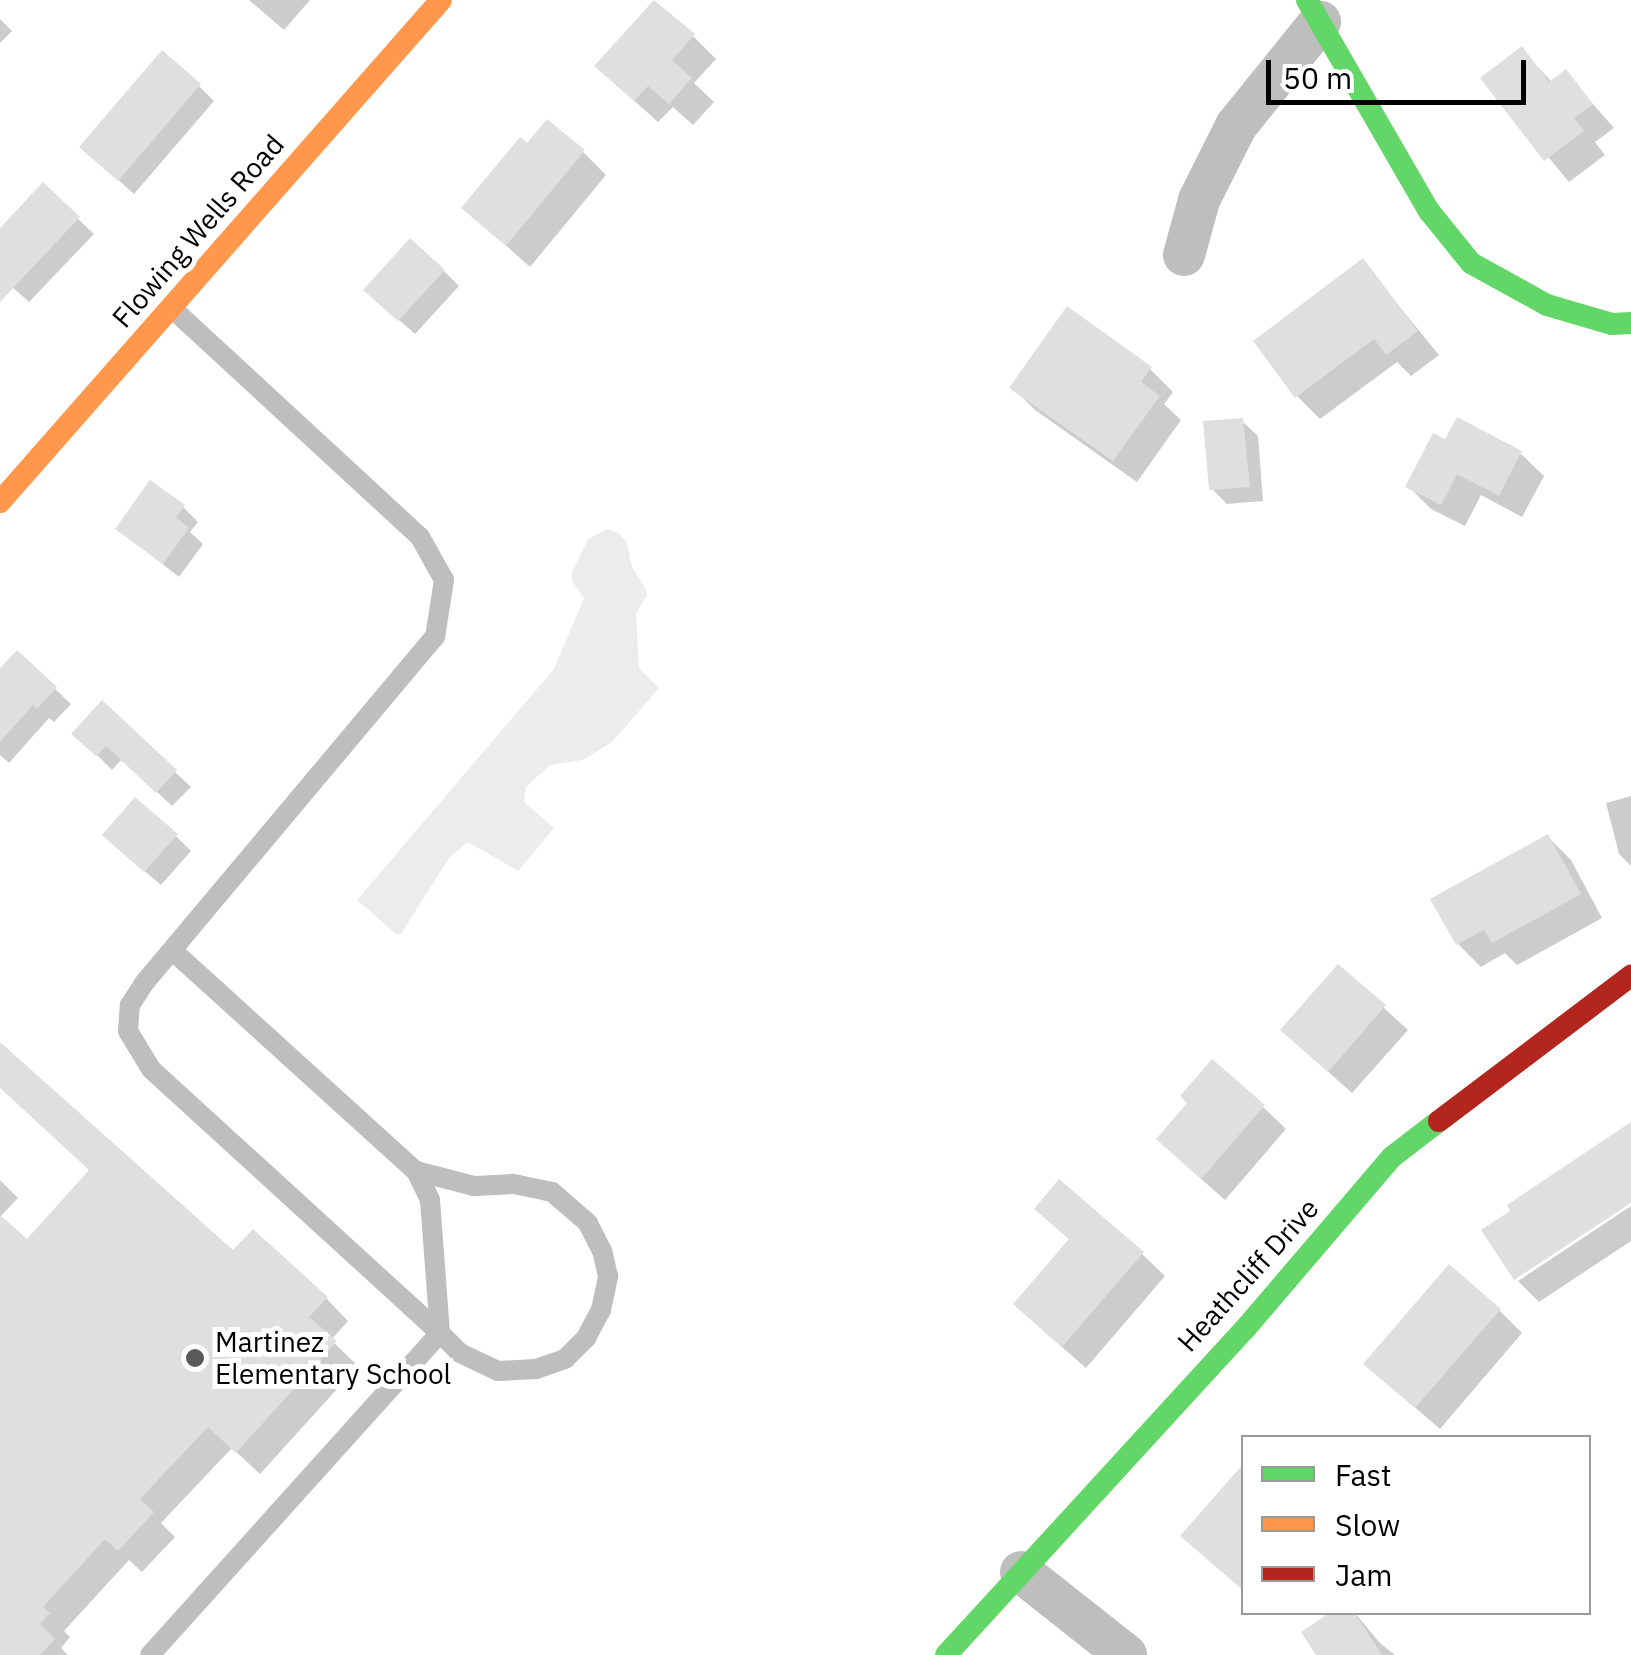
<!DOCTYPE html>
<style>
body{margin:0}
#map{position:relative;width:1631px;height:1655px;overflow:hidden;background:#fff;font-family:"IBM Plex Sans",sans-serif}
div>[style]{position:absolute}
.green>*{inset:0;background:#ececec}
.shadow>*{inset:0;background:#0003}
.building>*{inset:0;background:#dfdfdf}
.lane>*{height:20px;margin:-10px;padding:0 10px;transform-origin:10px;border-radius:10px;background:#bebebe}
.street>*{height:42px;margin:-21px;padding:0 21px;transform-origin:21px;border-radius:21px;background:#bebebe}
.fast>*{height:22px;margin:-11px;padding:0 11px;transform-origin:11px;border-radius:11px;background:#63d668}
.slow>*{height:22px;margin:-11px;padding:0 11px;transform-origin:11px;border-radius:11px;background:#ff974d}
.jam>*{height:22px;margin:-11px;padding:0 11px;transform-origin:11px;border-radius:11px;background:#b3261e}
.dots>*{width:28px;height:28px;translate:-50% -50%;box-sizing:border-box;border:5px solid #fff;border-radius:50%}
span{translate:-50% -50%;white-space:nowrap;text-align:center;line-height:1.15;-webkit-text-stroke:10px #fff;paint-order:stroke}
.street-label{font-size:28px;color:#000}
.poi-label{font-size:28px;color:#000}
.left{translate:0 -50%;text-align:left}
.legend{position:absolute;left:1241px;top:1435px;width:350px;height:180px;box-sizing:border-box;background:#fff;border:2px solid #999;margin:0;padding:12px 18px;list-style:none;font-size:30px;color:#000}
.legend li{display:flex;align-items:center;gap:20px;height:50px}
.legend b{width:50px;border:2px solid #999}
.scale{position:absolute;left:1266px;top:60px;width:260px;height:45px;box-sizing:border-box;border:5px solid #000;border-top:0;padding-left:12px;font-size:30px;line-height:35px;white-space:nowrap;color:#000;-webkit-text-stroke:8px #fff;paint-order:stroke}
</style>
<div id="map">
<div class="green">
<div style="clip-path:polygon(607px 529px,619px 533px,627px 543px,632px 567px,645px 587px,647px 595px,636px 614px,639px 668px,659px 688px,612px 742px,583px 760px,550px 765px,526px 787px,524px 802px,554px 828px,518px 871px,468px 842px,449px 858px,401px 934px,396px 934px,357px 900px,554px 669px,584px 598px,572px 581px,572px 572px,588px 539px)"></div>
</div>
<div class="shadow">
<div style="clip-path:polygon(249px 0,310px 0,284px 30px)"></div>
<div style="clip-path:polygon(0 19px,12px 31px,0 43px)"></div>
<div style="clip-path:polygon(693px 36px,716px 59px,694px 83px,714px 102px,693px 125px,673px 107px,658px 122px,621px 89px)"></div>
<div style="clip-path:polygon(1521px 49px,1552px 82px,1565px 72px,1614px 128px,1595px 142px,1605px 155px,1569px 182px,1483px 79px)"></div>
<div style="clip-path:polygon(199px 86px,214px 101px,134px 194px,97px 161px)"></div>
<div style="clip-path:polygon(527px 146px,583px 152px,606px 175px,530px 267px,464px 208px)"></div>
<div style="clip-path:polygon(43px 186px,94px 234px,29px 302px,0 276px,0 232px)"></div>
<div style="clip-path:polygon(1363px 262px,1439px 355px,1411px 376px,1397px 362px,1320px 419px,1297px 396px)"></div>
<div style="clip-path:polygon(444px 271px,459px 286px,415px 334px,382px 305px)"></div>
<div style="clip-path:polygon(1150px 369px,1173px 392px,1164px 404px,1181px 420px,1137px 482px,1035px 410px,1012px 387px)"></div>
<div style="clip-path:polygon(1242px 421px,1258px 436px,1263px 501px,1227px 504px,1212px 489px)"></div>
<div style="clip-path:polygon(1458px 421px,1521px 454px,1544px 476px,1522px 517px,1481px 495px,1465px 526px,1431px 509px,1408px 486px,1446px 442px)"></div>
<div style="clip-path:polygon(183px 507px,198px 522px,190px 532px,203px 544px,179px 577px,118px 529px)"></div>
<div style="clip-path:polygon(17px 653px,71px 704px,54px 722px,49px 718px,9px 763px,0 755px,0 672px)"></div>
<div style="clip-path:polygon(103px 704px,191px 787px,172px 806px,122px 759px,112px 770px,75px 733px)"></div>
<div style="clip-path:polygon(1631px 796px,1631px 866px,1619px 854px,1606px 803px)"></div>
<div style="clip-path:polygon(176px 836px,191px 851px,161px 885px,120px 850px)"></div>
<div style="clip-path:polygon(1548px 837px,1571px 860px,1602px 918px,1517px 965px,1505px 953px,1481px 967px,1458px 944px)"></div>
<div style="clip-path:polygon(1339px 967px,1408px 1030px,1352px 1093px,1307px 1053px)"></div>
<div style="clip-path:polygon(0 1061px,234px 1254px,326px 1298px,348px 1321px,331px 1340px,358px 1366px,260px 1474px,232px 1448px,161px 1523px,175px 1537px,142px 1572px,129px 1560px,64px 1631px,70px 1637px,61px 1648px,68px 1655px,0 1655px,0 1218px,27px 1243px,92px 1171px,0 1085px)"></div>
<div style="clip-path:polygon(1263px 1107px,1286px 1129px,1225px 1200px,1182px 1162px)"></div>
<div style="clip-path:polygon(0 1180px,18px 1198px,0 1217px)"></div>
<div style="clip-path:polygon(1631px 1206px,1631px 1241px,1539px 1302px,1518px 1281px)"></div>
<div style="clip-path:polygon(1037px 1209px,1142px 1254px,1165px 1276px,1086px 1368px,1039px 1327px,1071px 1241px)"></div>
<div style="clip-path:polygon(1499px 1310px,1522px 1333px,1440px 1429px,1390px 1386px)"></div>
<div style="clip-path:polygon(1354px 1612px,1380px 1643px,1395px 1655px,1319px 1655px)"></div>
</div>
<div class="building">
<div style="clip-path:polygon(654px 0,695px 34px,672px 60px,692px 78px,669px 104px,648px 86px,634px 101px,594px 66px)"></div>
<div style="clip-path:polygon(1522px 46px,1549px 82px,1566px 69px,1593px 104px,1574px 118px,1584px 131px,1544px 161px,1480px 78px)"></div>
<div style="clip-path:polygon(162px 50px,201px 84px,118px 181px,79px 147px)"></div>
<div style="clip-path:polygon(547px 119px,585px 150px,506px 246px,461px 208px,520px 137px,527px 143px)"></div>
<div style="clip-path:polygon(43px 182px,80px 217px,0 302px,0 228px)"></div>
<div style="clip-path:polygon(410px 238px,445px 270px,398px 321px,363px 290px)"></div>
<div style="clip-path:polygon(1363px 258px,1418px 331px,1386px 355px,1374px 339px,1295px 398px,1253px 341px)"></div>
<div style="clip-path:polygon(1067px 306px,1152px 367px,1141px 382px,1160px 396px,1113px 461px,1009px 388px)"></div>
<div style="clip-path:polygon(1457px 417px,1522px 451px,1499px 496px,1457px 474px,1441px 505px,1405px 487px,1433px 433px,1445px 439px)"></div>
<div style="clip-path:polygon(1243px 418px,1250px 487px,1209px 490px,1203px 421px)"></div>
<div style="clip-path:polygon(150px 480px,185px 505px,176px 517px,189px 528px,163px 564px,115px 529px)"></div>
<div style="clip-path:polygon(17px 650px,57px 687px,37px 709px,33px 705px,0 742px,0 668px)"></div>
<div style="clip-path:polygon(102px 700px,177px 770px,156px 793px,106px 746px,96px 756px,71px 734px)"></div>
<div style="clip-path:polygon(135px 797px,178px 834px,144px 872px,102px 835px)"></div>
<div style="clip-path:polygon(1548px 834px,1581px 894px,1492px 943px,1484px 930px,1456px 945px,1430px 899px)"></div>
<div style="clip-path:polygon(1338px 964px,1386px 1005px,1328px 1072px,1280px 1030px)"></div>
<div style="clip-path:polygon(0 1042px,233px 1250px,253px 1229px,328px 1297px,309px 1317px,337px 1341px,236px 1453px,208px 1427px,140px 1499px,154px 1512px,118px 1551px,105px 1539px,43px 1607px,50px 1613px,40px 1624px,55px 1639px,40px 1655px,0 1655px,0 1215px,27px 1239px,89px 1170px,0 1088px)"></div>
<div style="clip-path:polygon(1212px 1059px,1265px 1105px,1201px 1179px,1156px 1139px,1187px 1103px,1180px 1096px)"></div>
<div style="clip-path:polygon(1631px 1122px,1631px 1203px,1514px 1280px,1481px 1230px,1510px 1211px,1507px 1205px)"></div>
<div style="clip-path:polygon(1059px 1179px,1144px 1252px,1062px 1347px,1013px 1304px,1069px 1239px,1034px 1209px)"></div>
<div style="clip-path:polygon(1449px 1264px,1501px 1309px,1415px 1408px,1363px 1364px)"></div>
<div style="clip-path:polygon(1244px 1463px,1244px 1591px,1180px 1536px)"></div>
<div style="clip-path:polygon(1331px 1612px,1354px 1612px,1382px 1655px,1316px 1655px,1301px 1632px)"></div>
</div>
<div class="lane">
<div style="left:173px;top:951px;width:328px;rotate:42.2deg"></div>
<div style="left:416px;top:1171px;width:32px;rotate:64deg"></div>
<div style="left:430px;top:1200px;width:133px;rotate:85.7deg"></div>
<div style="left:440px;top:1333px;width:28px;rotate:45deg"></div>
<div style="left:460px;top:1353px;width:42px;rotate:25.3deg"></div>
<div style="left:498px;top:1371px;width:38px;rotate:-3deg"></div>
<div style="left:536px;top:1369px;width:31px;rotate:-19deg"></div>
<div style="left:565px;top:1359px;width:30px;rotate:-45deg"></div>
<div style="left:586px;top:1338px;width:32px;rotate:-62deg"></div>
<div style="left:601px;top:1310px;width:35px;rotate:-78deg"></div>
<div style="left:608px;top:1276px;width:26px;rotate:-103deg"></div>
<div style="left:602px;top:1251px;width:31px;rotate:-117deg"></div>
<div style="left:588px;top:1223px;width:48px;rotate:-139.3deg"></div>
<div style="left:552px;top:1192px;width:40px;rotate:-168deg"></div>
<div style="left:513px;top:1184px;width:39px;rotate:177deg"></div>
<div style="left:474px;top:1186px;width:60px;rotate:-165.5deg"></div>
<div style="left:150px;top:1655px;width:433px;rotate:-48deg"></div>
<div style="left:440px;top:1333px;width:391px;rotate:-137.6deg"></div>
<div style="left:151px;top:1069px;width:44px;rotate:-121.2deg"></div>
<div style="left:128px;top:1031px;width:26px;rotate:-86deg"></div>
<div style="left:130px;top:1005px;width:27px;rotate:-57deg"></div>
<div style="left:145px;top:982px;width:451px;rotate:-50deg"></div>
<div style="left:435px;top:637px;width:58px;rotate:-81deg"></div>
<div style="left:444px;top:580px;width:49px;rotate:-119.2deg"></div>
<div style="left:420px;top:537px;width:338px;rotate:-137.3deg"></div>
</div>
<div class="street">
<div style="left:1184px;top:255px;width:57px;rotate:-74.7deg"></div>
<div style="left:1199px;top:200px;width:83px;rotate:-63.4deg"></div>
<div style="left:1236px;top:126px;width:134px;rotate:-51.1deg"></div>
<div style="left:1021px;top:1572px;width:134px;rotate:38.3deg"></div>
</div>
<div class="fast">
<div style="left:1307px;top:0;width:244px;rotate:60deg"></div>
<div style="left:1429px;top:211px;width:67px;rotate:51.1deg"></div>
<div style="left:1471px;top:263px;width:87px;rotate:28.9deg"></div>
<div style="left:1547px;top:305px;width:68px;rotate:16.3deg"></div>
<div style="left:1612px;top:324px;width:19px;rotate:-3deg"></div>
<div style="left:946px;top:1655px;width:442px;rotate:-47.5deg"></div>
<div style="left:1245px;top:1329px;width:226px;rotate:-49.5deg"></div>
<div style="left:1392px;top:1157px;width:59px;rotate:-37.5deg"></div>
</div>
<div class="slow">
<div style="left:0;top:502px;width:668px;rotate:-48.7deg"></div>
</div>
<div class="jam">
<div style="left:1439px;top:1121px;width:241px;rotate:-37.1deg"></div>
</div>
<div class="dots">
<div style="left:195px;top:1358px;background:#595959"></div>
</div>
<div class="street-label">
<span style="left:198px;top:231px;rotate:-49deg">Flowing Wells Road</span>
<span style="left:1248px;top:1275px;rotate:-48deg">Heathcliff Drive</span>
</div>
<div class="poi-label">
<span class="left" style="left:215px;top:1358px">Martinez<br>Elementary School</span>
</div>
<ul class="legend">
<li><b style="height:12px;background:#63d668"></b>Fast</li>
<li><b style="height:12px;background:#ff974d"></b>Slow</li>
<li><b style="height:12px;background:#b3261e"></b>Jam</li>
</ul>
<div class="scale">50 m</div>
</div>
